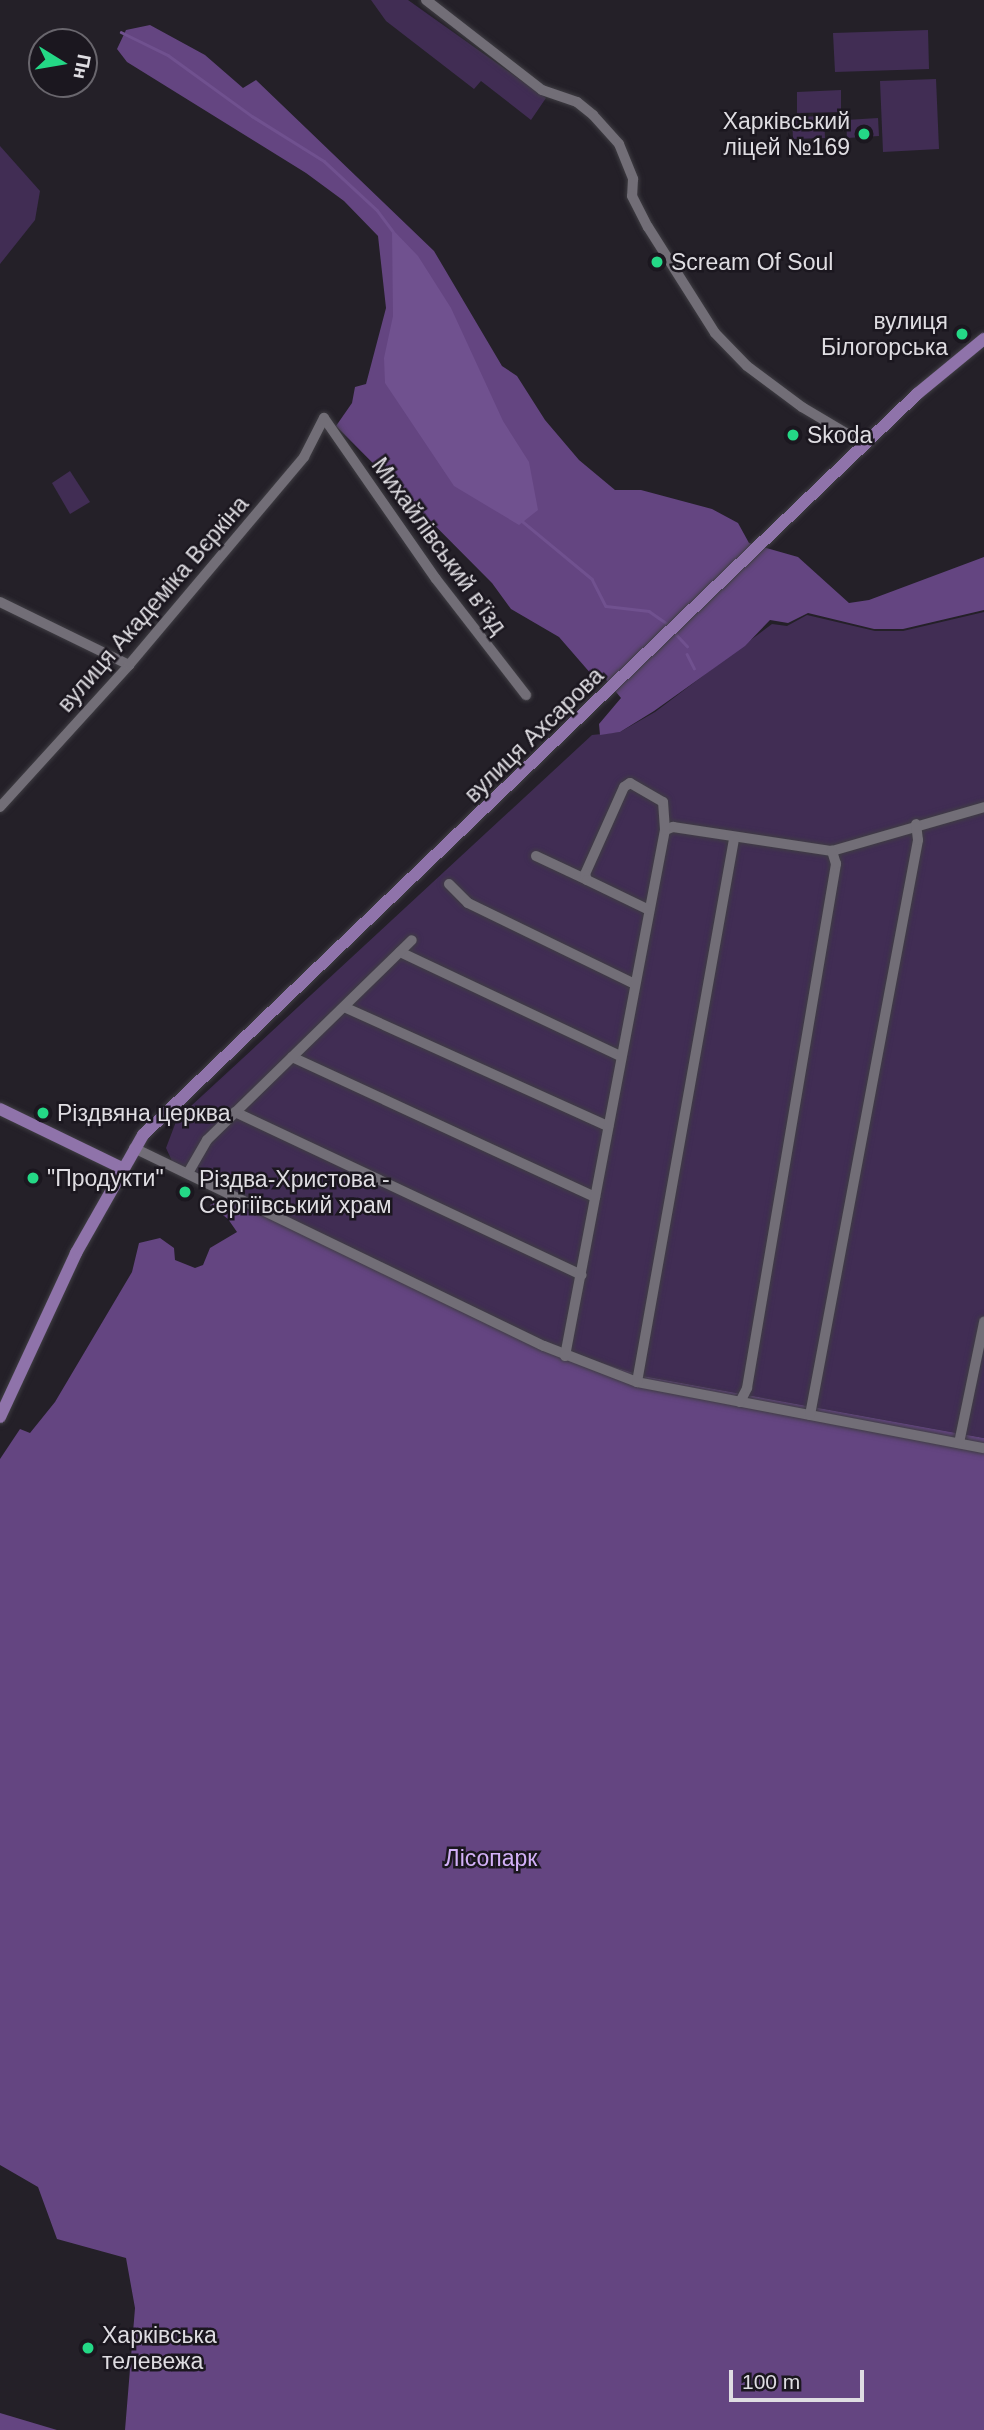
<!DOCTYPE html>
<meta charset="utf-8">
<style>
body{margin:0}
#map{position:relative;width:984px;height:2430px;overflow:hidden;background:#242028;font-family:Arial,sans-serif}
div>[style]{position:absolute}
.green>*{inset:0;background:#412d54}
.forest>*{inset:0;background:#644581}
.water>*{inset:0;background:#70518f}
.stream>*{height:2.5px;margin:-1.25px;padding:0 1.25px;transform-origin:1.25px;border-radius:1.25px;background:#70518f}
.roads{filter:drop-shadow(0 0 2px #3f3d43) drop-shadow(0 0 2px #3f3d43)}
.minor>*{height:10px;margin:-5px;padding:0 5px;transform-origin:5px;border-radius:5px;background:#726e77}
.major>*{height:12px;margin:-6px;padding:0 6px;transform-origin:6px;border-radius:6px;background:#8f73aa}
.dots>*{width:19px;height:19px;translate:-50% -50%;box-sizing:border-box;border:4px solid #1b171f;border-radius:50%}
span{translate:-50% -50%;white-space:nowrap;text-align:center;line-height:1.15;-webkit-text-stroke:5px #1b171f;paint-order:stroke}
.poi-label{font-size:23px;color:#dfdde2}
.right{translate:-100% -50%;text-align:right}
.left{translate:0 -50%;text-align:left}
.street-label{font-size:23px;color:#dfdde2}
.park-label{font-size:23px;color:#d3b1f8}
.north{position:absolute;left:28px;top:28px;width:70px;height:70px;box-sizing:border-box;background:#1b171f;border:2px solid #69666d;border-radius:50%;rotate:101deg;font-size:19px;font-weight:700;line-height:28px;text-align:center;color:#dfdde2}
.north::after{content:'';display:block;margin:auto;width:24px;height:32px;background:#24d886;clip-path:polygon(50% 0,100% 100%,50% 72%,0 100%)}
.scale{position:absolute;left:729px;top:2370px;width:135px;height:32px;box-sizing:border-box;border:4px solid #dfdde2;border-top:0;padding-left:9px;font-size:21px;line-height:24px;white-space:nowrap;color:#dfdde2;-webkit-text-stroke:5px #1b171f;paint-order:stroke}
</style>
<div id="map">
<div class="green">
<div style="clip-path:polygon(371px 0,408px 0,546px 98px,531px 120px,481px 81px,474px 89px,386px 21px)"></div>
<div style="clip-path:polygon(928px 30px,929px 69px,835px 72px,833px 33px)"></div>
<div style="clip-path:polygon(936px 79px,939px 149px,883px 152px,880px 81px)"></div>
<div style="clip-path:polygon(841px 90px,841px 112px,797px 113px,797px 92px)"></div>
<div style="clip-path:polygon(824px 116px,825px 138px,793px 139px,792px 117px)"></div>
<div style="clip-path:polygon(878px 118px,879px 136px,847px 138px,846px 120px)"></div>
<div style="clip-path:polygon(0 146px,40px 191px,35px 220px,0 264px)"></div>
<div style="clip-path:polygon(70px 471px,90px 502px,70px 514px,52px 483px)"></div>
<div style="clip-path:polygon(984px 612px,984px 1438px,643px 1376px,562px 1350px,226px 1191px,172px 1161px,166px 1148px,177px 1119px,592px 735px,620px 732px,655px 712px,772px 624px,787px 626px,807px 615px,875px 631px,903px 631px)"></div>
</div>
<div class="forest">
<div style="clip-path:polygon(150px 25px,205px 55px,243px 88px,256px 80px,434px 251px,502px 366px,517px 376px,545px 420px,579px 460px,615px 490px,641px 490px,712px 509px,738px 523px,749px 543px,798px 557px,849px 603px,869px 600px,984px 557px,984px 610px,903px 629px,874px 629px,808px 613px,788px 623px,770px 620px,745px 646px,654px 711px,620px 732px,600px 735px,599px 724px,621px 698px,603px 676px,592px 675px,559px 637px,511px 609px,492px 583px,336px 426px,352px 403px,355px 387px,366px 384px,386px 308px,378px 236px,344px 201px,306px 173px,127px 62px,117px 49px,126px 30px)"></div>
<div style="clip-path:polygon(226px 1191px,562px 1350px,643px 1376px,984px 1438px,984px 2430px,125px 2430px,135px 2308px,126px 2258px,57px 2239px,38px 2187px,0 2165px,0 1459px,20px 1429px,30px 1433px,55px 1402px,132px 1272px,139px 1243px,160px 1238px,174px 1248px,175px 1260px,195px 1268px,203px 1265px,210px 1248px,237px 1232px,228px 1219px,210px 1205px,224px 1198px)"></div>
<div style="clip-path:polygon(0 2413px,57px 2430px,0 2430px)"></div>
</div>
<div class="water">
<div style="clip-path:polygon(392px 229px,418px 256px,451px 308px,503px 421px,529px 462px,538px 510px,519px 525px,454px 486px,385px 383px,384px 358px,393px 316px)"></div>
</div>
<div class="stream">
<div style="left:121px;top:32px;width:52px;rotate:26.1deg"></div>
<div style="left:168px;top:55px;width:104px;rotate:36deg"></div>
<div style="left:252px;top:116px;width:85px;rotate:32deg"></div>
<div style="left:324px;top:161px;width:72px;rotate:42.8deg"></div>
<div style="left:377px;top:210px;width:26px;rotate:53deg"></div>
<div style="left:522px;top:521px;width:91px;rotate:39.6deg"></div>
<div style="left:592px;top:579px;width:30px;rotate:63deg"></div>
<div style="left:606px;top:606px;width:43px;rotate:6.6deg"></div>
<div style="left:649px;top:611px;width:24px;rotate:35deg"></div>
<div style="left:675px;top:633px;width:18px;rotate:47deg"></div>
<div style="left:687px;top:654px;width:16px;rotate:63deg"></div>
</div>
<div class="roads">
<div class="minor">
<div style="left:426px;top:0;width:147px;rotate:37.8deg"></div>
<div style="left:542px;top:90px;width:37px;rotate:19deg"></div>
<div style="left:577px;top:102px;width:21px;rotate:39deg"></div>
<div style="left:593px;top:115px;width:39px;rotate:48deg"></div>
<div style="left:619px;top:144px;width:38px;rotate:68deg"></div>
<div style="left:633px;top:179px;width:17px;rotate:93deg"></div>
<div style="left:632px;top:196px;width:35px;rotate:63deg"></div>
<div style="left:648px;top:227px;width:125px;rotate:57.7deg"></div>
<div style="left:715px;top:333px;width:46px;rotate:45.9deg"></div>
<div style="left:747px;top:366px;width:69px;rotate:36.7deg"></div>
<div style="left:802px;top:407px;width:74px;rotate:30.7deg"></div>
<div style="left:0;top:602px;width:144px;rotate:26deg"></div>
<div style="left:0;top:807px;width:192px;rotate:-47.7deg"></div>
<div style="left:129px;top:665px;width:272px;rotate:-49.9deg"></div>
<div style="left:304px;top:457px;width:44px;rotate:-62.9deg"></div>
<div style="left:324px;top:418px;width:196px;rotate:55.2deg"></div>
<div style="left:436px;top:579px;width:147px;rotate:52.2deg"></div>
<div style="left:665px;top:830px;width:9px;rotate:-21deg"></div>
<div style="left:673px;top:827px;width:161px;rotate:8.6deg"></div>
<div style="left:832px;top:851px;width:158px;rotate:-16.1deg"></div>
<div style="left:536px;top:856px;width:56px;rotate:25.2deg"></div>
<div style="left:449px;top:884px;width:27px;rotate:45deg"></div>
<div style="left:468px;top:903px;width:183px;rotate:25.9deg"></div>
<div style="left:400px;top:952px;width:243px;rotate:25.3deg"></div>
<div style="left:344px;top:1007px;width:290px;rotate:24.3deg"></div>
<div style="left:292px;top:1057px;width:334px;rotate:24.8deg"></div>
<div style="left:235px;top:1112px;width:383px;rotate:25.2deg"></div>
<div style="left:134px;top:1148px;width:455px;rotate:25.8deg"></div>
<div style="left:544px;top:1346px;width:100px;rotate:21.2deg"></div>
<div style="left:637px;top:1382px;width:353px;rotate:10.8deg"></div>
<div style="left:188px;top:1173px;width:38px;rotate:-60deg"></div>
<div style="left:207px;top:1140px;width:286px;rotate:-44.3deg"></div>
<div style="left:565px;top:1356px;width:535px;rotate:-79.24deg"></div>
<div style="left:665px;top:830px;width:28px;rotate:-94deg"></div>
<div style="left:663px;top:802px;width:38px;rotate:-150deg"></div>
<div style="left:630px;top:783px;width:7px;rotate:146deg"></div>
<div style="left:624px;top:787px;width:95px;rotate:114.1deg"></div>
<div style="left:585px;top:874px;width:6px;rotate:72deg"></div>
<div style="left:587px;top:880px;width:69px;rotate:25.8deg"></div>
<div style="left:637px;top:1382px;width:552px;rotate:-79.87deg"></div>
<div style="left:740px;top:1402px;width:16px;rotate:-63deg"></div>
<div style="left:747px;top:1388px;width:532px;rotate:-80.36deg"></div>
<div style="left:836px;top:864px;width:14px;rotate:-107deg"></div>
<div style="left:810px;top:1415px;width:585px;rotate:-79.36deg"></div>
<div style="left:918px;top:840px;width:16px;rotate:-97deg"></div>
<div style="left:959px;top:1443px;width:124px;rotate:-78.3deg"></div>
</div>
<div class="major">
<div style="left:0;top:1109px;width:136px;rotate:25.8deg"></div>
<div style="left:0;top:1417px;width:181px;rotate:-65.1deg"></div>
<div style="left:76px;top:1253px;width:136px;rotate:-60.4deg"></div>
<div style="left:143px;top:1135px;width:1072px;rotate:-43.75deg"></div>
<div style="left:917px;top:394px;width:87px;rotate:-39.4deg"></div>
</div>
</div>
<div class="dots">
<div style="left:864px;top:134px;background:#24d886"></div>
<div style="left:657px;top:262px;background:#24d886"></div>
<div style="left:962px;top:334px;background:#24d886"></div>
<div style="left:793px;top:435px;background:#24d886"></div>
<div style="left:43px;top:1113px;background:#24d886"></div>
<div style="left:33px;top:1178px;background:#24d886"></div>
<div style="left:185px;top:1192px;background:#24d886"></div>
<div style="left:88px;top:2348px;background:#24d886"></div>
</div>
<div class="poi-label">
<span class="right" style="left:850px;top:134px">Харківський<br>ліцей №169</span>
<span class="left" style="left:671px;top:262px">Scream Of Soul</span>
<span class="right" style="left:948px;top:334px">вулиця<br>Білогорська</span>
<span class="left" style="left:807px;top:435px">Skoda</span>
<span class="left" style="left:57px;top:1113px">Різдвяна церква</span>
<span class="left" style="left:47px;top:1178px">"Продукти"</span>
<span class="left" style="left:199px;top:1192px">Різдва-Христова -<br>Сергіївський храм</span>
<span class="left" style="left:102px;top:2348px">Харківська<br>телевежа</span>
</div>
<div class="street-label">
<span style="left:439px;top:546px;rotate:54deg">Михайлівський в'їзд</span>
<span style="left:153px;top:604px;rotate:-49deg">вулиця Академіка Вєркіна</span>
<span style="left:534px;top:735px;rotate:-44deg">вулиця Ахсарова</span>
</div>
<div class="park-label">
<span style="left:491px;top:1858px">Лісопарк</span>
</div>
<div class="north">Пн</div>
<div class="scale">100 m</div>
</div>
